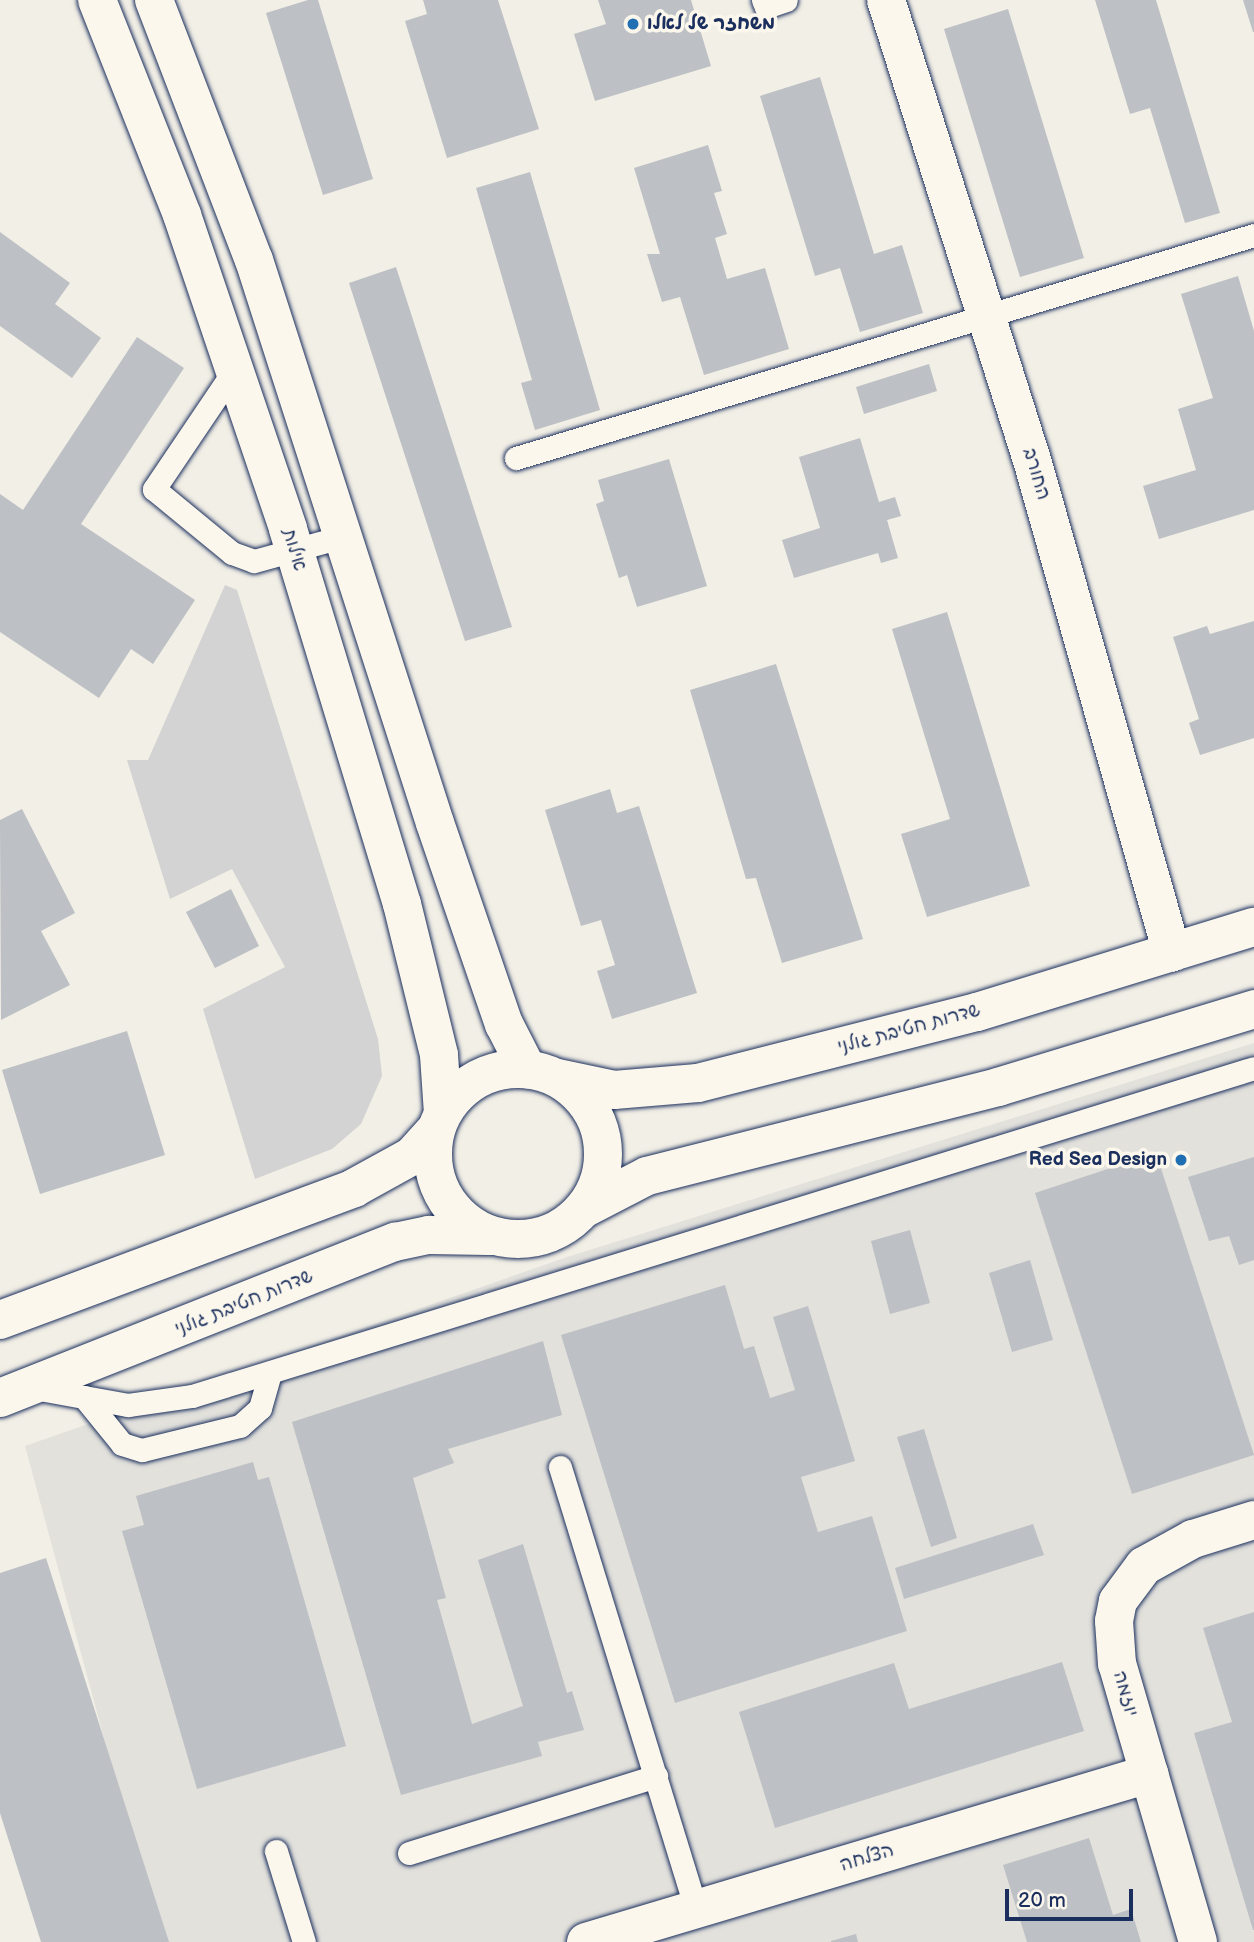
<!DOCTYPE html>
<meta charset="utf-8">
<style>
body{margin:0}
#map{position:relative;width:1254px;height:1942px;overflow:hidden;background:#f2efe6;font-family:"Balsamiq Sans","Playpen Sans Hebrew",sans-serif}
div>[style]{position:absolute}
.built>*{inset:0;background:#e2e1dc}
.green>*{inset:0;background:#d2d3d2}
.building>*{inset:0;background:#bdc0c4}
.roads{filter:drop-shadow(0 0 2px #1b2f5e) drop-shadow(0 0 2px #1b2f5e)}
.lane>*{height:23px;margin:-11.5px;padding:0 11.5px;transform-origin:11.5px;border-radius:11.5px;background:#fbf7ec}
.street>*{height:38px;margin:-19px;padding:0 19px;transform-origin:19px;border-radius:19px;background:#fbf7ec}
.secondary>*{height:38px;margin:-19px;padding:0 19px;transform-origin:19px;border-radius:19px;background:#fbf7ec}
.secondary>.ring{margin:-19px;padding:0;box-sizing:content-box;background:none;border:38px solid #fbf7ec;border-radius:50%}
.dots>*{width:19px;height:19px;translate:-50% -50%;box-sizing:border-box;border:4px solid #fbf7ec;border-radius:50%}
span{translate:-50% -50%;white-space:nowrap;text-align:center;line-height:1.15;-webkit-text-stroke:7px #fbf7ec;paint-order:stroke}
.poi-label{font-size:19px;color:#1b2f5e;font-weight:700}
.left{translate:0 -50%;text-align:left}
.right{translate:-100% -50%;text-align:right}
.street-label{font-size:19px;color:#1b2f5e}
.scale{position:absolute;left:1005px;top:1889px;width:128px;height:32px;box-sizing:border-box;border:4px solid #1b2f5e;border-top:0;padding-left:9px;font-size:21px;line-height:24px;white-space:nowrap;color:#1b2f5e;-webkit-text-stroke:5px #fbf7ec;paint-order:stroke}
</style>
<div id="map">
<div class="built">
<div style="clip-path:polygon(1254px 1043px,1254px 1942px,159px 1942px,25px 1446px,567px 1257px)"></div>
</div>
<div class="green">
<div style="clip-path:polygon(225px 585px,237px 590px,378px 1039px,382px 1076px,361px 1124px,332px 1149px,255px 1179px,203px 1009px,285px 967px,232px 869px,170px 899px,127px 760px,148px 760px)"></div>
</div>
<div class="building">
<div style="clip-path:polygon(308px 0,318px 0,373px 179px,323px 195px,266px 13px)"></div>
<div style="clip-path:polygon(423px 0,498px 0,539px 129px,447px 158px,405px 21px,427px 14px)"></div>
<div style="clip-path:polygon(598px 0,691px 0,711px 66px,595px 101px,574px 34px,606px 24px)"></div>
<div style="clip-path:polygon(1095px 0,1156px 0,1220px 213px,1185px 223px,1150px 108px,1130px 114px)"></div>
<div style="clip-path:polygon(1243px 0,1254px 0,1254px 32px,1253px 32px)"></div>
<div style="clip-path:polygon(1008px 9px,1084px 258px,1020px 277px,944px 29px)"></div>
<div style="clip-path:polygon(820px 77px,874px 254px,902px 245px,923px 313px,860px 332px,840px 268px,815px 276px,760px 96px)"></div>
<div style="clip-path:polygon(708px 145px,722px 191px,714px 193px,727px 234px,715px 238px,727px 279px,765px 268px,789px 349px,704px 375px,680px 297px,662px 302px,647px 254px,660px 254px,634px 168px)"></div>
<div style="clip-path:polygon(530px 172px,600px 410px,535px 430px,521px 383px,532px 380px,476px 188px)"></div>
<div style="clip-path:polygon(0 232px,70px 283px,55px 304px,101px 338px,72px 378px,0 326px)"></div>
<div style="clip-path:polygon(396px 267px,512px 627px,465px 641px,349px 283px)"></div>
<div style="clip-path:polygon(1238px 276px,1254px 331px,1254px 510px,1159px 539px,1143px 486px,1196px 470px,1178px 409px,1213px 398px,1181px 294px)"></div>
<div style="clip-path:polygon(137px 337px,184px 368px,81px 524px,195px 600px,153px 664px,131px 649px,99px 698px,0 632px,0 494px,23px 510px)"></div>
<div style="clip-path:polygon(929px 364px,937px 391px,864px 414px,856px 387px)"></div>
<div style="clip-path:polygon(860px 438px,879px 502px,895px 497px,901px 516px,887px 520px,898px 558px,881px 563px,878px 553px,794px 578px,782px 540px,820px 528px,799px 457px)"></div>
<div style="clip-path:polygon(669px 459px,707px 586px,637px 607px,627px 575px,619px 578px,596px 504px,604px 501px,598px 480px)"></div>
<div style="clip-path:polygon(947px 612px,1030px 886px,927px 917px,901px 834px,950px 819px,892px 629px)"></div>
<div style="clip-path:polygon(1254px 621px,1254px 738px,1200px 755px,1189px 723px,1199px 719px,1173px 637px,1207px 626px,1210px 634px)"></div>
<div style="clip-path:polygon(776px 664px,863px 939px,782px 963px,756px 878px,746px 879px,690px 690px)"></div>
<div style="clip-path:polygon(610px 789px,617px 813px,639px 806px,697px 993px,612px 1019px,597px 971px,615px 965px,601px 920px,581px 926px,545px 810px)"></div>
<div style="clip-path:polygon(22px 809px,75px 913px,41px 931px,70px 985px,1px 1020px,0 820px)"></div>
<div style="clip-path:polygon(231px 889px,259px 946px,215px 968px,186px 912px)"></div>
<div style="clip-path:polygon(127px 1031px,165px 1155px,40px 1194px,2px 1070px)"></div>
<div style="clip-path:polygon(1156px 1153px,1254px 1455px,1132px 1494px,1035px 1193px)"></div>
<div style="clip-path:polygon(1254px 1157px,1254px 1260px,1239px 1265px,1229px 1236px,1209px 1241px,1188px 1177px)"></div>
<div style="clip-path:polygon(910px 1230px,930px 1303px,890px 1314px,871px 1241px)"></div>
<div style="clip-path:polygon(1030px 1260px,1053px 1340px,1012px 1352px,989px 1273px)"></div>
<div style="clip-path:polygon(725px 1285px,744px 1349px,754px 1346px,770px 1398px,795px 1390px,773px 1317px,808px 1306px,855px 1461px,801px 1477px,818px 1532px,872px 1516px,907px 1631px,675px 1703px,561px 1335px)"></div>
<div style="clip-path:polygon(543px 1341px,562px 1415px,448px 1449px,454px 1463px,413px 1478px,446px 1598px,437px 1600px,472px 1724px,523px 1706px,478px 1560px,523px 1544px,567px 1693px,572px 1691px,584px 1730px,538px 1742px,542px 1756px,401px 1795px,292px 1422px)"></div>
<div style="clip-path:polygon(924px 1429px,957px 1538px,931px 1547px,897px 1437px)"></div>
<div style="clip-path:polygon(253px 1462px,258px 1480px,269px 1477px,346px 1746px,197px 1789px,122px 1531px,144px 1525px,136px 1496px)"></div>
<div style="clip-path:polygon(1033px 1524px,1044px 1555px,904px 1599px,895px 1568px)"></div>
<div style="clip-path:polygon(46px 1558px,169px 1942px,41px 1942px,0 1813px,0 1573px)"></div>
<div style="clip-path:polygon(1254px 1612px,1254px 1930px,1253px 1930px,1194px 1733px,1232px 1722px,1203px 1628px)"></div>
<div style="clip-path:polygon(1062px 1662px,1084px 1731px,775px 1828px,739px 1712px,894px 1663px,909px 1709px)"></div>
<div style="clip-path:polygon(1089px 1838px,1113px 1915px,1131px 1909px,1141px 1942px,1027px 1942px,1003px 1865px)"></div>
<div style="clip-path:polygon(856px 1934px,858px 1942px,831px 1942px,831px 1941px)"></div>
</div>
<div class="roads">
<div class="lane">
<div style="left:763px;top:0;width:8px;rotate:67deg"></div>
<div style="left:766px;top:7px;width:21px;rotate:-19deg"></div>
<div style="left:235px;top:369px;width:145px;rotate:124deg"></div>
<div style="left:154px;top:489px;width:101px;rotate:39.4deg"></div>
<div style="left:232px;top:553px;width:23px;rotate:20deg"></div>
<div style="left:254px;top:561px;width:94px;rotate:-15.4deg"></div>
<div style="left:516px;top:458px;width:771px;rotate:-16.81deg"></div>
<div style="left:34px;top:1388px;width:96px;rotate:10.3deg"></div>
<div style="left:128px;top:1405px;width:65px;rotate:-8deg"></div>
<div style="left:192px;top:1396px;width:1111px;rotate:-17.16deg"></div>
<div style="left:84px;top:1397px;width:60px;rotate:51deg"></div>
<div style="left:122px;top:1444px;width:21px;rotate:17deg"></div>
<div style="left:142px;top:1450px;width:101px;rotate:-13.8deg"></div>
<div style="left:240px;top:1426px;width:27px;rotate:-42deg"></div>
<div style="left:260px;top:1408px;width:37px;rotate:-74deg"></div>
<div style="left:560px;top:1467px;width:462px;rotate:72.9deg"></div>
<div style="left:276px;top:1851px;width:95px;rotate:72.9deg"></div>
<div style="left:409px;top:1853px;width:259px;rotate:-17.3deg"></div>
</div>
<div class="street">
<div style="left:886px;top:0;width:483px;rotate:72.4deg"></div>
<div style="left:1032px;top:460px;width:512px;rotate:74.15deg"></div>
<div style="left:586px;top:1942px;width:588px;rotate:-16.62deg"></div>
<div style="left:1198px;top:1942px;width:290px;rotate:-106.2deg"></div>
<div style="left:1117px;top:1664px;width:43px;rotate:-94deg"></div>
<div style="left:1114px;top:1621px;width:20px;rotate:-79deg"></div>
<div style="left:1118px;top:1601px;width:44px;rotate:-53.4deg"></div>
<div style="left:1144px;top:1566px;width:56px;rotate:-28.9deg"></div>
<div style="left:1193px;top:1539px;width:64px;rotate:-17.3deg"></div>
</div>
<div class="secondary">
<div style="left:97px;top:0;width:231px;rotate:68.4deg"></div>
<div style="left:182px;top:215px;width:331px;rotate:71.3deg"></div>
<div style="left:288px;top:529px;width:392px;rotate:73.1deg"></div>
<div style="left:402px;top:904px;width:155px;rotate:76.2deg"></div>
<div style="left:439px;top:1055px;width:58px;rotate:86.1deg"></div>
<div style="left:154px;top:0;width:279px;rotate:69deg"></div>
<div style="left:254px;top:260px;width:591px;rotate:72.18deg"></div>
<div style="left:435px;top:823px;width:213px;rotate:71.1deg"></div>
<div style="left:504px;top:1024px;width:51px;rotate:62.9deg"></div>
<div class="ring" style="left:433px;top:1069px;width:132px;height:132px"></div>
<div style="left:558px;top:1078px;width:57px;rotate:12.1deg"></div>
<div style="left:614px;top:1090px;width:84px;rotate:-4.8deg"></div>
<div style="left:698px;top:1083px;width:288px;rotate:-14.3deg"></div>
<div style="left:977px;top:1012px;width:290px;rotate:-17.1deg"></div>
<div style="left:585px;top:1208px;width:70px;rotate:-27.3deg"></div>
<div style="left:647px;top:1176px;width:362px;rotate:-14.2deg"></div>
<div style="left:998px;top:1087px;width:268px;rotate:-16.9deg"></div>
<div style="left:0;top:1320px;width:378px;rotate:-20.4deg"></div>
<div style="left:354px;top:1188px;width:66px;rotate:-28.9deg"></div>
<div style="left:412px;top:1156px;width:36px;rotate:-48deg"></div>
<div style="left:0;top:1398px;width:425px;rotate:-21.6deg"></div>
<div style="left:395px;top:1242px;width:35px;rotate:-12deg"></div>
<div style="left:429px;top:1235px;width:63px;rotate:0.9deg"></div>
</div>
</div>
<div class="dots">
<div style="left:633px;top:24px;background:#1f6fb2"></div>
<div style="left:1181px;top:1160px;background:#1f6fb2"></div>
</div>
<div class="poi-label">
<span class="left" style="left:647px;top:24px">משחזר של לאלו</span>
<span class="right" style="left:1167px;top:1160px">Red Sea Design</span>
</div>
<div class="street-label">
<span style="left:1036px;top:474px;rotate:73deg">החורב</span>
<span style="left:294px;top:550px;rotate:73deg">אילות</span>
<span style="left:909px;top:1029px;rotate:-15deg">שדרות חטיבת גולני</span>
<span style="left:244px;top:1303px;rotate:-22deg">שדרות חטיבת גולני</span>
<span style="left:1125px;top:1694px;rotate:74deg">יוזמה</span>
<span style="left:867px;top:1858px;rotate:-17deg">הצלחה</span>
</div>
<div class="scale">20 m</div>
</div>
